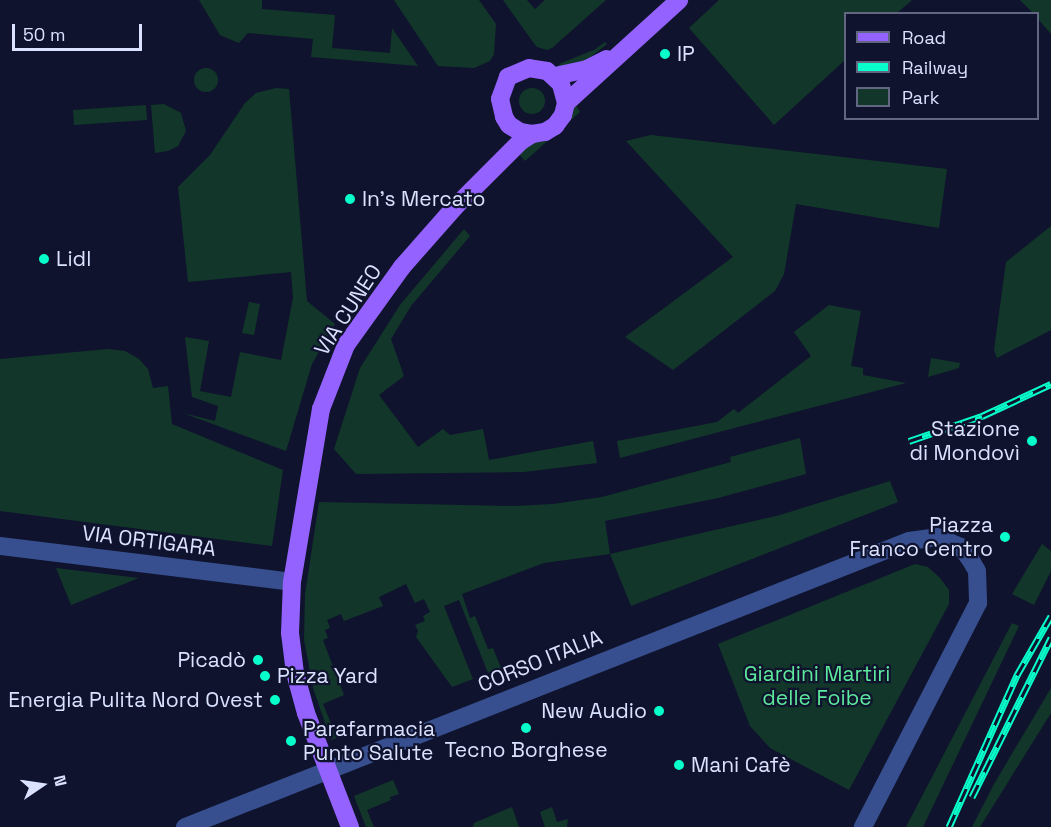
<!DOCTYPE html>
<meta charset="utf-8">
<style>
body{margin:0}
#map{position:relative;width:1051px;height:827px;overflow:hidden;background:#0f132d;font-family:"Space Grotesk",sans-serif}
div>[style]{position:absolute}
.green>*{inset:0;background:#12372a}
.round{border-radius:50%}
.minor>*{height:18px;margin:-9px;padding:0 9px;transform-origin:9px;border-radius:9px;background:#374f8f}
.major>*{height:18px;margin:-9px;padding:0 9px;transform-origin:9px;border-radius:9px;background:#9462ff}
.rail>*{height:7px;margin-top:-3.5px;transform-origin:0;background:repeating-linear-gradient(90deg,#0f132d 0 14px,#07ffcb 0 28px);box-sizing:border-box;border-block:2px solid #07ffcb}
.dots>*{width:16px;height:16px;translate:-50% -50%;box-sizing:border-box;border:3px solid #0f132d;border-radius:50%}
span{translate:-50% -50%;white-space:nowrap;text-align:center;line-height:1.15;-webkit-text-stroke:4.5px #0f132d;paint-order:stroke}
.poi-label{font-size:21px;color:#dbe2ff}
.left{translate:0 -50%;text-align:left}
.right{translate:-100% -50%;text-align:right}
.street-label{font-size:21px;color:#dbe2ff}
.park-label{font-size:21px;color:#5de99b}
.legend{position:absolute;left:844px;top:12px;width:195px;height:108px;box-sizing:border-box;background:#0f132d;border:2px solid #616681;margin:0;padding:8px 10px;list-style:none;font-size:18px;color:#dbe2ff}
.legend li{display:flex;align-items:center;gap:12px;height:30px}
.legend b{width:30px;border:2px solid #616681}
.north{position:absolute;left:12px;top:755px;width:60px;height:60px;-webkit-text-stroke:4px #0f132d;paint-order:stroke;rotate:77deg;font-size:16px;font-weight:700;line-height:24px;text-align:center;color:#dbe2ff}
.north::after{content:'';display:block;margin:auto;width:21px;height:27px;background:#dbe2ff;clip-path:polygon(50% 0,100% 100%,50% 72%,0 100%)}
.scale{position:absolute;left:12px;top:24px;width:130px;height:27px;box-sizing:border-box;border:3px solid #dbe2ff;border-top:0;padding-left:8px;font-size:18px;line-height:21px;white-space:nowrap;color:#dbe2ff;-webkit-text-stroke:4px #0f132d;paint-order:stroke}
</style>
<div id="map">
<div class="green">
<div style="clip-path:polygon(199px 0,262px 0,262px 9px,335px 15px,332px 48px,390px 53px,392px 28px,418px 66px,311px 57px,313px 39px,248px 33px,239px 43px,220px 35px)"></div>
<div style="clip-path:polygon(394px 0,479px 0,496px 24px,494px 54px,490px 61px,474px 68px,438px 66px)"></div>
<div style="clip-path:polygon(503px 0,527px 0,535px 9px,545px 0,606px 0,552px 48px,547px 50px,537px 47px,533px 42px)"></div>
<div style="clip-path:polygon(719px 0,912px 0,897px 13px,846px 14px,845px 60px,774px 125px,689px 28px)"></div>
<div style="clip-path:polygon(1020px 0,1051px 0,1051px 34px,1038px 19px,1038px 14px,1033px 13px)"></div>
<div style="clip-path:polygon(605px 42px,607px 44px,587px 60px,553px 71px,561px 63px,594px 50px)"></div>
<div class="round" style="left:194px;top:68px;width:24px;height:24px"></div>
<div class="round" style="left:519px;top:88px;width:26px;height:26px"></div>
<div style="clip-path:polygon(276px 88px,289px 89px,307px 301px,335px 324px,312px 364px,286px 451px,183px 413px,215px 421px,218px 406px,192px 397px,185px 337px,209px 341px,200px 391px,231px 397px,240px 352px,281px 360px,293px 298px,291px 272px,188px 282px,178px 187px,210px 155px,245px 103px,256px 93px)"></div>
<div style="clip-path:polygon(164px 104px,181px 113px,186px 131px,178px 146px,168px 151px,155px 153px,151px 105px)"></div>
<div style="clip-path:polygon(575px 104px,580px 112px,525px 161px,519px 154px)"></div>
<div style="clip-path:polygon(146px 105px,147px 120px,74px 125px,73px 110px)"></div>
<div style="clip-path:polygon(651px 135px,947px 169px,939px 228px,796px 204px,784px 274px,775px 291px,673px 370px,625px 337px,733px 257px,626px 141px)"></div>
<div style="clip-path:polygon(1051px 226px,1051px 330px,997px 358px,994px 350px,1006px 262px)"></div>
<div style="clip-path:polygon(464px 229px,470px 236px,411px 306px,391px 339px,404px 376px,379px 395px,418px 447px,443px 429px,450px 435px,483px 429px,489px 460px,593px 441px,597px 463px,524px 472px,356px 474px,334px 449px,360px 368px,400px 305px)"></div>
<div style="clip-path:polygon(249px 302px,260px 304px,254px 335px,242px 333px)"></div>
<div style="clip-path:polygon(829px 305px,861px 311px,851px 366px,863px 368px,863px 375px,906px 383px,620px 458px,617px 441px,717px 422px,734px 409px,738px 413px,811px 356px,794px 332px)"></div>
<div style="clip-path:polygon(108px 349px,125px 351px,139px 359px,148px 369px,153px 388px,168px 386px,172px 424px,283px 470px,272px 546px,0 511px,0 359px)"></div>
<div style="clip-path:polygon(931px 358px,960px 363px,959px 368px,928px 377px)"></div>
<div style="clip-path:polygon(800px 438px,806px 474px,718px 498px,605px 521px,610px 554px,780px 515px,890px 481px,898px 502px,631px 606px,610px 554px,544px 563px,462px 594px,470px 618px,475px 616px,488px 649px,493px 648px,501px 668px,488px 673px,459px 600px,444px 606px,473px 679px,452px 687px,416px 637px,418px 631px,415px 625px,425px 621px,423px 616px,430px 612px,424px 599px,415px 603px,406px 584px,379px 597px,383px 606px,344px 621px,341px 614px,327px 620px,330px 628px,325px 630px,328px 638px,323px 640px,344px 695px,323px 704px,337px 738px,331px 740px,313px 688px,304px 640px,305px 594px,319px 502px,515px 506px,553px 504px,602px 497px,731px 462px,730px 457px)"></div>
<div style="clip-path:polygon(1042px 544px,1051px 551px,1051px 571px,1034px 605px,1012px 594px)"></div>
<div style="clip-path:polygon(915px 564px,928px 567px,940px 578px,949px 590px,949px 604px,849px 790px,770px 748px,750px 726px,718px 644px)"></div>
<div style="clip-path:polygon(56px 568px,139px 578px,71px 605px)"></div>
<div style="clip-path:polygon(1012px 623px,1019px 626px,923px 827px,906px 827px)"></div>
<div style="clip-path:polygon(1051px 688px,1051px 713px,980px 827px,972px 827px,994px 784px)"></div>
<div style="clip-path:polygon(393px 780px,399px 794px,390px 797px,391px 800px,367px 810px,374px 827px,366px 827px,354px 796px)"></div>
<div style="clip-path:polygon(512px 807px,519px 827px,473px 827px,474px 823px)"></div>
<div style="clip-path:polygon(552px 807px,557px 822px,568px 819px,567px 827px,545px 827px,540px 812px)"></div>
</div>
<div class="minor">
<div style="left:0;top:546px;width:294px;rotate:7deg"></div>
<div style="left:185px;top:827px;width:778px;rotate:-21.56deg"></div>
<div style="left:909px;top:541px;width:28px;rotate:-8deg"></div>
<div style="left:937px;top:537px;width:26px;rotate:23deg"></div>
<div style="left:961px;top:547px;width:15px;rotate:53deg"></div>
<div style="left:970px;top:559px;width:14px;rotate:60deg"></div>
<div style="left:977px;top:571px;width:32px;rotate:88deg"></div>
<div style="left:978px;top:603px;width:252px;rotate:117.2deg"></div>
</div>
<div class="major">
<div style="left:555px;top:76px;width:33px;rotate:-12deg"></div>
<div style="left:587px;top:69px;width:22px;rotate:-27deg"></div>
<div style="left:566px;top:103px;width:153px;rotate:-42.3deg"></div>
<div style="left:350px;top:827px;width:122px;rotate:-111.1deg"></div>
<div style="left:306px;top:713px;width:41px;rotate:-105.4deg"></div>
<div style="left:295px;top:673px;width:40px;rotate:-97.1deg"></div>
<div style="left:290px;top:633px;width:51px;rotate:-87.8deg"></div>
<div style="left:292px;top:582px;width:175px;rotate:-80.5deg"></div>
<div style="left:321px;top:409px;width:69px;rotate:-68.7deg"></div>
<div style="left:346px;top:345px;width:96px;rotate:-54.3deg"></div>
<div style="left:402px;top:267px;width:79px;rotate:-48.6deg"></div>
<div style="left:454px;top:208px;width:95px;rotate:-45deg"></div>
<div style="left:521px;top:141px;width:13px;rotate:-32deg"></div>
<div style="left:532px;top:134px;width:13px;rotate:-9deg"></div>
<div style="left:545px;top:132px;width:12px;rotate:-31deg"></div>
<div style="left:555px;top:126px;width:14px;rotate:-54deg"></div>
<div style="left:563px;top:115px;width:12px;rotate:-76deg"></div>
<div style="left:566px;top:103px;width:20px;rotate:-105deg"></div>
<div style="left:561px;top:84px;width:19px;rotate:-137deg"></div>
<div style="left:547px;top:71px;width:18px;rotate:-171deg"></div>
<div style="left:529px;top:68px;width:23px;rotate:157deg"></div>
<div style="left:508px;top:77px;width:23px;rotate:110deg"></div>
<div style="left:500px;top:99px;width:18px;rotate:77deg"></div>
<div style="left:504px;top:117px;width:9px;rotate:58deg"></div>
<div style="left:509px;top:125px;width:13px;rotate:32deg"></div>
<div style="left:520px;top:132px;width:12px;rotate:9deg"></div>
</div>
<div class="rail">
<div style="left:909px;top:441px;width:77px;rotate:-18.9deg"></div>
<div style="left:982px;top:416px;width:76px;rotate:-24.9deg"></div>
<div style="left:972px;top:797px;width:178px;rotate:-63.6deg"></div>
<div style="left:949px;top:827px;width:167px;rotate:-65.9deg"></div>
<div style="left:1017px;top:675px;width:68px;rotate:-60deg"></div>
</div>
<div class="dots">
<div style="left:665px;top:54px;background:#07ffcb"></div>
<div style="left:350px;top:199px;background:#07ffcb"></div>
<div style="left:44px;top:259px;background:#07ffcb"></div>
<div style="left:1032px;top:441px;background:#07ffcb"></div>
<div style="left:1005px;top:537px;background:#07ffcb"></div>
<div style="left:258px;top:660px;background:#07ffcb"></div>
<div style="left:265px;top:676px;background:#07ffcb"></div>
<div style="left:275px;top:700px;background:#07ffcb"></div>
<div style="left:659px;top:711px;background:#07ffcb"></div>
<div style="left:526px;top:728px;background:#07ffcb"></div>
<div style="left:291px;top:741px;background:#07ffcb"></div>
<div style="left:679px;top:765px;background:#07ffcb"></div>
</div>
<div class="poi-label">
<span class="left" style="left:677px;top:54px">IP</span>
<span class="left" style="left:362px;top:199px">In's Mercato</span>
<span class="left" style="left:56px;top:259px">Lidl</span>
<span class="right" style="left:1020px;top:441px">Stazione<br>di Mondovì</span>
<span class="right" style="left:993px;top:537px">Piazza<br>Franco Centro</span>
<span class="right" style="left:246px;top:660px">Picadò</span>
<span class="left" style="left:277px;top:676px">Pizza Yard</span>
<span class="right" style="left:263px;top:700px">Energia Pulita Nord Ovest</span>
<span class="right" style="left:647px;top:711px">New Audio</span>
<span class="left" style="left:303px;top:741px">Parafarmacia<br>Punto Salute</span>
<span style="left:526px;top:750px">Tecno Borghese</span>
<span class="left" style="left:691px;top:765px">Mani Cafè</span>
</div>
<div class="street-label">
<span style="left:348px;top:310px;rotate:-57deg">VIA CUNEO</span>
<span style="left:149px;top:541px;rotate:7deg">VIA ORTIGARA</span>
<span style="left:540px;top:661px;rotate:-22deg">CORSO ITALIA</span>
</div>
<div class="park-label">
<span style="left:817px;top:686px">Giardini Martiri<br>delle Foibe</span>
</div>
<ul class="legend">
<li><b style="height:8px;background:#9462ff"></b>Road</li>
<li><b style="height:8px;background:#07ffcb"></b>Railway</li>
<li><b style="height:16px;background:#12372a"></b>Park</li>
</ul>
<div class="north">N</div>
<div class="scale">50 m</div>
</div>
